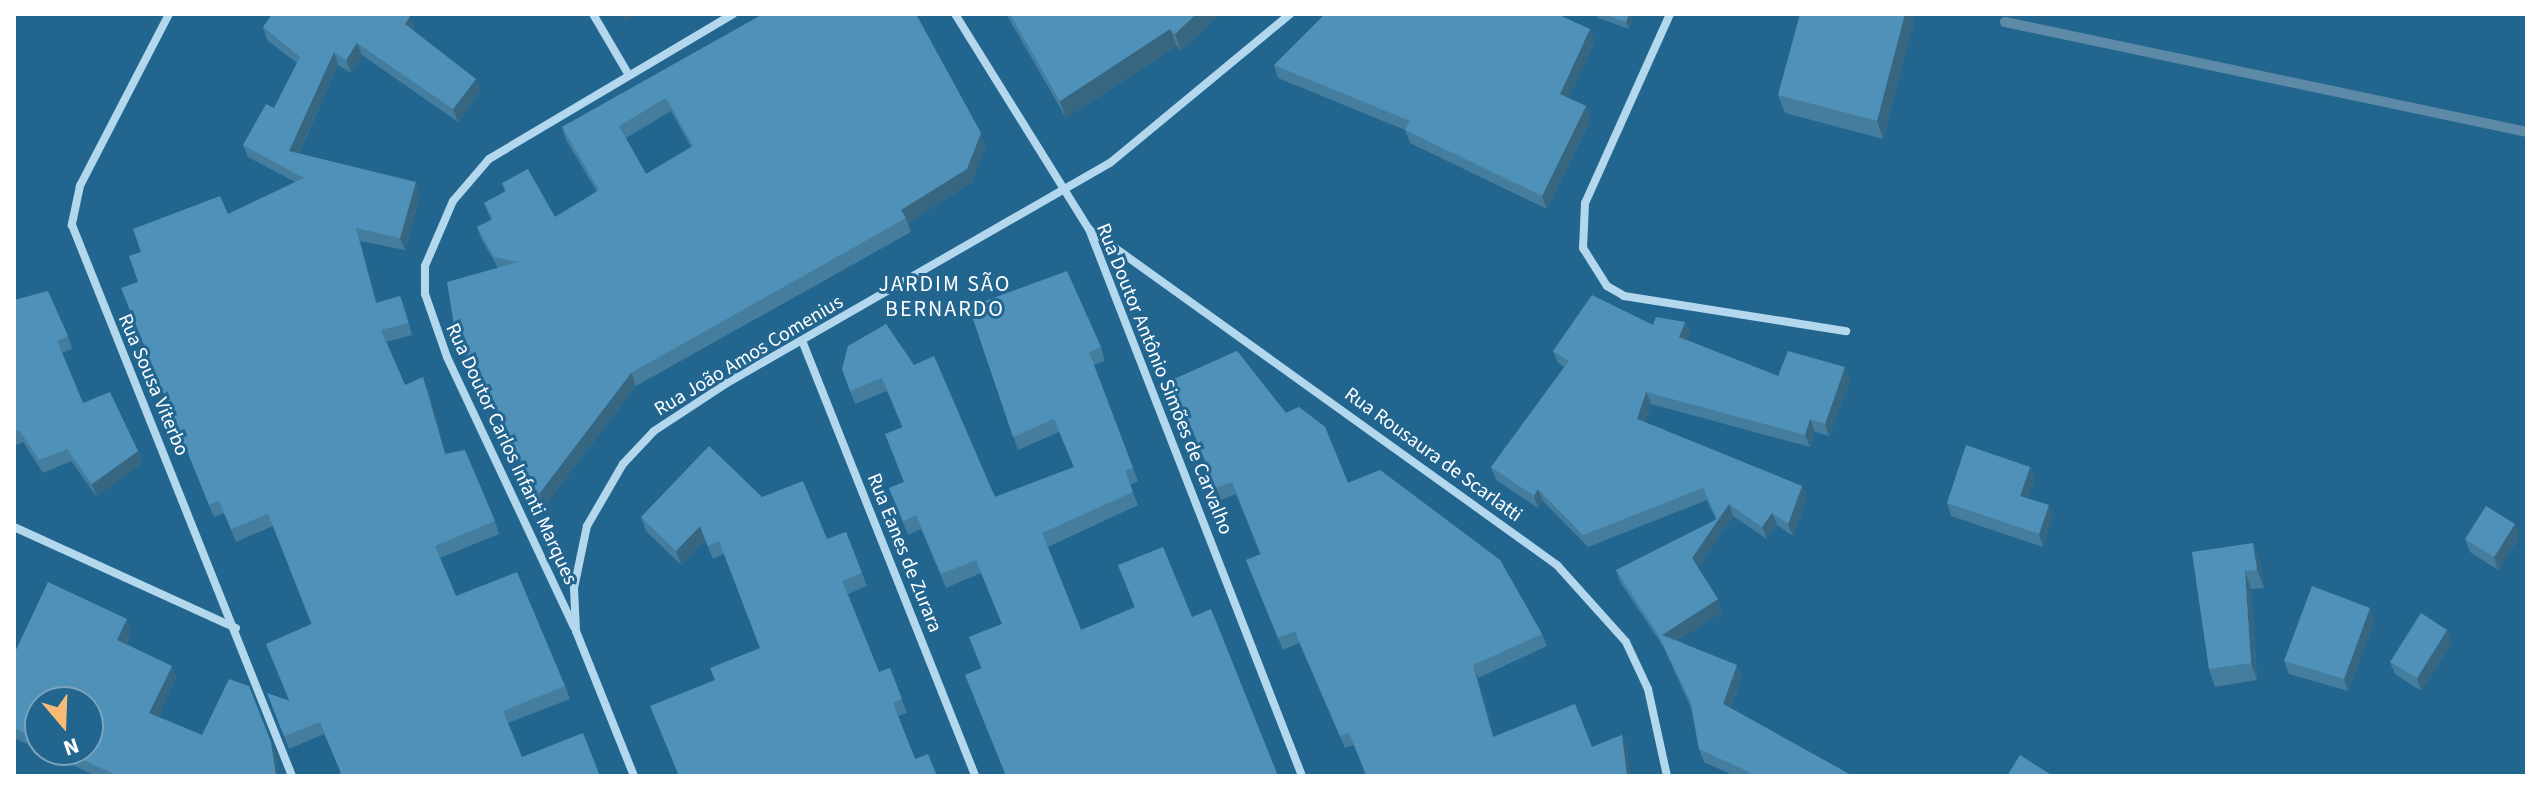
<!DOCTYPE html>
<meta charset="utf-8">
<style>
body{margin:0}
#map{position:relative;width:2541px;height:790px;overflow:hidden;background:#226690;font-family:"Source Sans 3",sans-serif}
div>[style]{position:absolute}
.stream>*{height:10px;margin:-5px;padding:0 5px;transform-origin:5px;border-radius:5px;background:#5d8aa6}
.minor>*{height:8px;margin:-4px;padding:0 4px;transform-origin:4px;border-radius:4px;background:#b3d7ec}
.wall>*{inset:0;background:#447d9e}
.shaded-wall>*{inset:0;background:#376681}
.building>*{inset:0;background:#4f91b8}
span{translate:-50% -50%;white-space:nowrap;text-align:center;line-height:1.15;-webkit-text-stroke:6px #226690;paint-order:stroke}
.street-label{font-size:20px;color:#fff}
.neighbourhood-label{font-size:22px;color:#fff;letter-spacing:2px}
.frame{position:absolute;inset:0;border:16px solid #fff;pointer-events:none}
.north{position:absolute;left:24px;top:686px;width:80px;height:80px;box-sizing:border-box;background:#226690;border:2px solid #7aa3bc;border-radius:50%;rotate:161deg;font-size:22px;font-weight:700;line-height:32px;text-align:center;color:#fff}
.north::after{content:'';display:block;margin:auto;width:28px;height:36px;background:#f8bb75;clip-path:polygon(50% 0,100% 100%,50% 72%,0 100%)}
</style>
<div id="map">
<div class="stream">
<div style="left:2005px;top:22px;width:533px;rotate:11.9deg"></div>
</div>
<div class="minor">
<div style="left:169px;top:14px;width:194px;rotate:117.4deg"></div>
<div style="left:80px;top:186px;width:40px;rotate:102deg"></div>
<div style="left:72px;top:225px;width:593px;rotate:68.23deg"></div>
<div style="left:593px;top:14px;width:67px;rotate:59.6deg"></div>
<div style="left:955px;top:14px;width:253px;rotate:58.1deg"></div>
<div style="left:1089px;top:229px;width:587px;rotate:68.72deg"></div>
<div style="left:1670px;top:14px;width:207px;rotate:114.2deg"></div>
<div style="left:1585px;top:203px;width:45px;rotate:92.5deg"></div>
<div style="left:1583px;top:248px;width:45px;rotate:57.7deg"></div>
<div style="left:1607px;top:286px;width:20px;rotate:30deg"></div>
<div style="left:1624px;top:296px;width:225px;rotate:9deg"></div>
<div style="left:1090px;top:230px;width:575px;rotate:35.65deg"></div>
<div style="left:1557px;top:565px;width:103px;rotate:48.1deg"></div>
<div style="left:1626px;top:642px;width:52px;rotate:64.9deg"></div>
<div style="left:1648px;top:689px;width:89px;rotate:77.7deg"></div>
<div style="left:803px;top:343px;width:466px;rotate:68.3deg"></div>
<div style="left:14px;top:527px;width:244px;rotate:24.5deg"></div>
<div style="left:574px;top:627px;width:298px;rotate:-115.2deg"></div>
<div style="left:447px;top:357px;width:67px;rotate:-109.2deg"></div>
<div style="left:425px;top:294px;width:28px;rotate:-90deg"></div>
<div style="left:425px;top:266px;width:71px;rotate:-66.7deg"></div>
<div style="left:453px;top:201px;width:55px;rotate:-49.4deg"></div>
<div style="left:489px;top:159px;width:284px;rotate:-30.7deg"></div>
<div style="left:634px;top:776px;width:156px;rotate:-111.8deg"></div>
<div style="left:576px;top:631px;width:43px;rotate:-92.7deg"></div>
<div style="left:574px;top:588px;width:63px;rotate:-78.2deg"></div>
<div style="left:587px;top:526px;width:72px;rotate:-59.9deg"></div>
<div style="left:623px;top:464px;width:45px;rotate:-46.8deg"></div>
<div style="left:654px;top:431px;width:87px;rotate:-33.3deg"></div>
<div style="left:727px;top:383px;width:442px;rotate:-29.9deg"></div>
<div style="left:1110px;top:163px;width:234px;rotate:-39.6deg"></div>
</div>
<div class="wall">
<div style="clip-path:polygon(410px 14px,409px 15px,414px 28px,413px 30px,481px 91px,458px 122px,362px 55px,351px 73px,338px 65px,299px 153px,420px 195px,405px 250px,360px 241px,377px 303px,400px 296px,405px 309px,412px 335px,386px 342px,405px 385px,428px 389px,446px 454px,495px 521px,499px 534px,440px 558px,456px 596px,565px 686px,570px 699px,508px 723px,522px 757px,600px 776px,341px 773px,324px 734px,289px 749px,267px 693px,289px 701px,266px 644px,311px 624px,273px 526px,236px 542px,224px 513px,214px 517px,126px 300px,138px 282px,228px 214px,295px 182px,248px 157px,243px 145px,274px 108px,297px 63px,267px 40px,263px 27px)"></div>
<div style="clip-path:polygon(evenodd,763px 14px,986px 146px,972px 182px,908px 223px,911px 232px,636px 386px,544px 507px,459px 344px,455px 331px,498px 268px,482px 240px,477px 227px,491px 220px,484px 203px,505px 192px,502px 183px,555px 217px,597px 192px,566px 140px,562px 127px,763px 14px,671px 111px,691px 147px,646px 174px,626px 138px,671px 111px)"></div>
<div style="clip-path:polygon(1006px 14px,1220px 14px,1181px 51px,1177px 46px,1066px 118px)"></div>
<div style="clip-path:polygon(1597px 14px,1634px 14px,1629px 29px,1598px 18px)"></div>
<div style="clip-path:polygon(1914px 22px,1883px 139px,1785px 113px,1778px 95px)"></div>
<div style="clip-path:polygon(1595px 42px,1568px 98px,1586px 106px,1591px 119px,1547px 209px,1410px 143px,1405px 130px,1278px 78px,1274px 65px)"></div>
<div style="clip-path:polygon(14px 300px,68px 336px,72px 349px,62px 353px,83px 403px,138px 451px,142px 463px,96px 496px,71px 461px,43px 473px,23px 442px,14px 446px)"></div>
<div style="clip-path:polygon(969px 307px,1101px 347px,1105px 361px,1094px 365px,1138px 481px,1130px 485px,1138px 505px,1048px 547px,1081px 630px,1135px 608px,1118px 565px,1192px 617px,1278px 776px,981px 668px,969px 637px,1002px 624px,981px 573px,946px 588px,921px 529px,908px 535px,889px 488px,904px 482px,902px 427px,887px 391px,855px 404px,842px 369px,886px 324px,995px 497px,1074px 467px,1059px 432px,1018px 450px)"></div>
<div style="clip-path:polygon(1685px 322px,1690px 334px,1687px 340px,1778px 376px,1850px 380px,1829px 436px,1815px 432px,1810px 447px,1651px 404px,1645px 422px,1802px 486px,1807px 498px,1793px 536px,1777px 525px,1767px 539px,1733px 516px,1698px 568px,1722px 612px,1677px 640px,1742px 677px,1731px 708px,1852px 776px,1735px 776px,1704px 762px,1699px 749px,1691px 708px,1664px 648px,1620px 582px,1616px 570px,1716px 520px,1707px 500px,1588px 547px,1543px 501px,1538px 508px,1496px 480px,1491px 467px,1564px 367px,1558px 363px,1553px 351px,1653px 325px)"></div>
<div style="clip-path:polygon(1237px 351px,1286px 413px,1299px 407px,1325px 427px,1348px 483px,1380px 470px,1500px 560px,1542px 634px,1547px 646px,1478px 678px,1494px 737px,1575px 704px,1592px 747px,1622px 735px,1627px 747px,1630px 776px,1366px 776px,1354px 745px,1345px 748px,1299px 643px,1283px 650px,1246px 560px,1260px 554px,1236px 494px,1221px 500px,1172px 380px)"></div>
<div style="clip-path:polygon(2030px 467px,2035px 479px,2028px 498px,2053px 517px,2043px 547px,1951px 516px,1947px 503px)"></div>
<div style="clip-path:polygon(762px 497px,827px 539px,846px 532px,867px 586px,848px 594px,879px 672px,890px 668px,907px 713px,898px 716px,915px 759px,937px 776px,715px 680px,760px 648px,724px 554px,713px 559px,705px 540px,681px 565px,646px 531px,641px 517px)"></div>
<div style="clip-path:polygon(2519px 537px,2498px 570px,2470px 552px,2465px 539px)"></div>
<div style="clip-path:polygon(2192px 552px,2260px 561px,2264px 588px,2251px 589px,2257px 680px,2215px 687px,2209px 669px)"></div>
<div style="clip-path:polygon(2375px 620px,2348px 691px,2289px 674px,2284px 661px)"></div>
<div style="clip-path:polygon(2447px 630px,2452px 643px,2421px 691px,2395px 674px,2390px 662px)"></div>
<div style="clip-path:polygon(evenodd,131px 632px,126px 644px,172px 666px,176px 678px,158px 717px,202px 735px,276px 754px,278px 776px,96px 776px,14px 738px,14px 654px,131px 632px,40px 702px,88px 750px,40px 750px,40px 702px)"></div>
</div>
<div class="shaded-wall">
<div style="clip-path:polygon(622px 14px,634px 14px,624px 21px)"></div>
<div style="clip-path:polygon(1196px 14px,1220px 14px,1181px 51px,1175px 34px)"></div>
<div style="clip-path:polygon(1629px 14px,1634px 14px,1629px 29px,1626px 22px)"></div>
<div style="clip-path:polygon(1903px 14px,1911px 14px,1914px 22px,1883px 139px,1877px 121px)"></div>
<div style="clip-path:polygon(410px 16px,414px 28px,409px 36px,405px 24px)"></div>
<div style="clip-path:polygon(1170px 29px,1177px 46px,1066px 118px,1060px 101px)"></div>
<div style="clip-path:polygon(1590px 29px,1595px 42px,1564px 107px,1560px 94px)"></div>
<div style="clip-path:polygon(357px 43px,362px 55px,351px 73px,346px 60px)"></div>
<div style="clip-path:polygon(334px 52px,338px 65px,294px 163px,289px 151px)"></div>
<div style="clip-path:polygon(476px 79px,481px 91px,458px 122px,453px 109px)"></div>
<div style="clip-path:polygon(1586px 106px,1591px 119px,1547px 209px,1542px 196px)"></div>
<div style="clip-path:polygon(981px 133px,986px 146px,972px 182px,908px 223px,901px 210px)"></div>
<div style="clip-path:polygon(416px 182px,420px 195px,405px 250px,400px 238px)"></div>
<div style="clip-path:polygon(356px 228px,360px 241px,381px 315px,376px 303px)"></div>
<div style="clip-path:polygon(1685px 322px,1690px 334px,1684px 350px,1679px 337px)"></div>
<div style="clip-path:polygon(1845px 367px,1850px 380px,1829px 436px,1825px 424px)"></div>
<div style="clip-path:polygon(631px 373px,636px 386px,544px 507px,539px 494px)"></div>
<div style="clip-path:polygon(423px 377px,428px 389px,450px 467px,445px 454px)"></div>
<div style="clip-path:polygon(1646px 392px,1651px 404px,1642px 432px,1637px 419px)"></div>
<div style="clip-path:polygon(1810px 419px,1815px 432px,1810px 447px,1805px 435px)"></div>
<div style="clip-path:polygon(138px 451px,142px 463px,96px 496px,92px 484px)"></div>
<div style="clip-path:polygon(2030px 467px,2035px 479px,2025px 508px,2020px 496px)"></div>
<div style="clip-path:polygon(1802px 486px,1807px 498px,1793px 536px,1788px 524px)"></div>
<div style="clip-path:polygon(1538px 489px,1543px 501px,1538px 508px,1534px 496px)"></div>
<div style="clip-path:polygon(1729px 504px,1733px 516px,1697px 570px,1692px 558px)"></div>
<div style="clip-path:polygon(2049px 505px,2053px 517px,2043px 547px,2039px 534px)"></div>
<div style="clip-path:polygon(1772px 513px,1777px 525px,1767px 539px,1762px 527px)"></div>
<div style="clip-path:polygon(2515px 524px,2519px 537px,2498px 570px,2494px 557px)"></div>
<div style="clip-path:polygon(700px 526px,705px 540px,681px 565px,676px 551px)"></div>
<div style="clip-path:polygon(2253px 543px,2260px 561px,2264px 588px,2257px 570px)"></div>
<div style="clip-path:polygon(2245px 571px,2251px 589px,2257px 680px,2251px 663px)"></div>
<div style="clip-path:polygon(1718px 599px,1722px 612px,1666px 647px,1662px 635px)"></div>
<div style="clip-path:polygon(2370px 608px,2375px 620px,2348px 691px,2344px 679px)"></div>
<div style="clip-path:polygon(127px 619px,131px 632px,122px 652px,117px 640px)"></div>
<div style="clip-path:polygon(2447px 630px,2452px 643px,2421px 691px,2417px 678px)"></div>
<div style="clip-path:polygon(1473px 665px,1478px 678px,1498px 750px,1493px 737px)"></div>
<div style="clip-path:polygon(1737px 665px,1742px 677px,1728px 716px,1723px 704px)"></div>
<div style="clip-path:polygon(172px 666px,176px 678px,154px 726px,149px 713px)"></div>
<div style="clip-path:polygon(1622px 735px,1627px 747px,1630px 776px,1627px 776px)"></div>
<div style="clip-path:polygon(271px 742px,276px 754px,278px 776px,276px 776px)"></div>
</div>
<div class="building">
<div style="clip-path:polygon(272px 14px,407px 14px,410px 16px,405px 24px,476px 79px,453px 109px,357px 43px,346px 60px,334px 52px,289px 151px,416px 182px,400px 238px,356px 228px,376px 303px,400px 296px,408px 323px,381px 330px,405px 385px,423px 377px,445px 454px,465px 450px,495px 521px,435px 546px,456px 596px,517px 572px,565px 686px,503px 711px,522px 757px,583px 733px,600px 776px,333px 776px,341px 773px,320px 722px,284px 736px,267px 693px,290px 701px,266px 644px,312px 624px,268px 514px,231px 529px,219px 501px,209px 505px,121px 288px,138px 282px,129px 256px,141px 252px,133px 229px,220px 196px,228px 214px,304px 178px,243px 145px,266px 104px,274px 108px,300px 57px,263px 27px)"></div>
<div style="clip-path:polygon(evenodd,763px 14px,916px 14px,981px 133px,967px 169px,901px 210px,906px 218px,631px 373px,539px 494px,455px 331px,447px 282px,518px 262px,494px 257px,477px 227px,493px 219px,484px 203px,506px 191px,502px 183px,528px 169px,555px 217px,599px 190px,562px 127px,763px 14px,666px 98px,693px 146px,646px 174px,619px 126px,666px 98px)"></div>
<div style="clip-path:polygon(1010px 14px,1196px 14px,1175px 34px,1170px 29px,1060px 101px)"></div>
<div style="clip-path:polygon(1325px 14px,1557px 14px,1590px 29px,1560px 94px,1586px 106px,1542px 196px,1405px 130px,1410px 121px,1274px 65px)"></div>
<div style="clip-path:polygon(1603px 14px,1629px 14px,1626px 22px)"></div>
<div style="clip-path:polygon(1800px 14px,1905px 14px,1877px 121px,1778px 95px)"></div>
<div style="clip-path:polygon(1067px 271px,1101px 347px,1089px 352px,1133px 468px,1125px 471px,1133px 492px,1042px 533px,1081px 630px,1135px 607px,1118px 565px,1163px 547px,1192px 617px,1211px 609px,1278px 776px,1006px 776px,965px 675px,982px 668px,969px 637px,1002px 624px,976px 560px,941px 574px,916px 515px,903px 521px,889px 488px,904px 482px,885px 434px,903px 427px,882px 378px,850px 391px,842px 369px,848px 346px,886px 324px,914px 365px,934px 356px,995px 497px,1074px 467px,1054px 419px,1013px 437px,969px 307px)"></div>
<div style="clip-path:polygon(48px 291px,68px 336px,57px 341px,83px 403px,110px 392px,138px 451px,92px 484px,67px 449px,39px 460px,19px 430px,14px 432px,14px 300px)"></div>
<div style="clip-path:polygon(1592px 295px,1653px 325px,1656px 317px,1685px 322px,1679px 337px,1778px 376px,1788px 351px,1845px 367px,1825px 424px,1810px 419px,1805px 435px,1646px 392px,1637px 419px,1802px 486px,1788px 524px,1772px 513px,1762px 527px,1729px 504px,1692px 558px,1718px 599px,1662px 635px,1737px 665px,1723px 704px,1853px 776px,1747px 776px,1749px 772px,1699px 749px,1691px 703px,1659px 636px,1616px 570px,1717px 519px,1703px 488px,1583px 535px,1538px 489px,1534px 496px,1491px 467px,1569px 361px,1553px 351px)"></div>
<div style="clip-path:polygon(1237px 351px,1286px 413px,1299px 407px,1325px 427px,1348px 483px,1380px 470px,1500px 560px,1542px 634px,1473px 665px,1493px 737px,1575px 704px,1592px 747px,1622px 735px,1627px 776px,1367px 776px,1349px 733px,1340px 736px,1295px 631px,1278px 638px,1246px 560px,1261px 554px,1232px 482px,1216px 488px,1172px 380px)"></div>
<div style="clip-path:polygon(1966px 445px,2030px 467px,2020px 496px,2049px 505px,2039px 534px,1947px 503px)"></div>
<div style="clip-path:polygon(709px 446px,762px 497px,803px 481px,827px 539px,846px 532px,862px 573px,842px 581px,879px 672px,890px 668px,902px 699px,893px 703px,915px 759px,928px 754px,937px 776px,679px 776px,650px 706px,715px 680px,710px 668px,760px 648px,719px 541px,708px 546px,700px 526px,676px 551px,641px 517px)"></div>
<div style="clip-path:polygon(2486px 506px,2515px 524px,2494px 557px,2465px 539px)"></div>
<div style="clip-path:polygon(2253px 543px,2257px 570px,2245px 571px,2251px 663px,2209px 669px,2192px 552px)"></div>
<div style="clip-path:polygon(48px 582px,127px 619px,117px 640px,172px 666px,149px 713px,202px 735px,229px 679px,249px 686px,271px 742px,276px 776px,118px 776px,62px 750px,88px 750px,88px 702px,40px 702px,40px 740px,14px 728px,14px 654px)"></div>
<div style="clip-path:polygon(2312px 586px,2370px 608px,2344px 679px,2284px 661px)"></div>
<div style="clip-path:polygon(2421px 613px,2447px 630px,2417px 678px,2390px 662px)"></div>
<div style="clip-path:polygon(2020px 755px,2053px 776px,2007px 776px)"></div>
</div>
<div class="street-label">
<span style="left:749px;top:356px;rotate:-31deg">Rua João Amos Comenius</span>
<span style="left:1164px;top:379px;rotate:68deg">Rua Doutor Antônio Simões de Carvalho</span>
<span style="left:153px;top:385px;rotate:67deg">Rua Sousa Viterbo</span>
<span style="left:511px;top:454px;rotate:65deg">Rua Doutor Carlos Infanti Marques</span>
<span style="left:1433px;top:455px;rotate:36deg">Rua Rousaura de Scarlatti</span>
<span style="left:904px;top:553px;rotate:68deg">Rua Eanes de Zurara</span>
</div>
<div class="neighbourhood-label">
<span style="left:945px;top:297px">JARDIM SÃO<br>BERNARDO</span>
</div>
<div class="frame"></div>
<div class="north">N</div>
</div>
